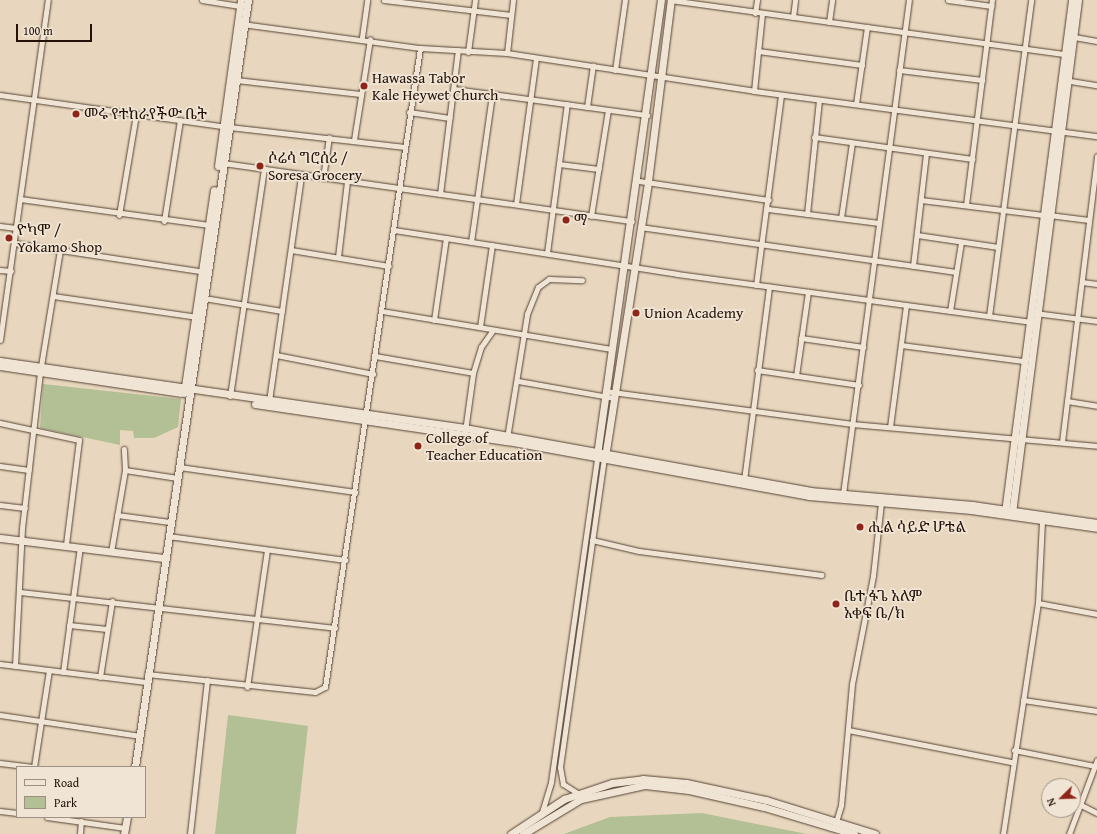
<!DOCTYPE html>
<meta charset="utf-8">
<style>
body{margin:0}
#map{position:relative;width:1097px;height:834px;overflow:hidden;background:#e8d7be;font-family:"Gentium Book Plus","Noto Serif Ethiopic",serif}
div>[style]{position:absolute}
.green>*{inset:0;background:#b3bf94}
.roads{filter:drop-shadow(0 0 1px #564235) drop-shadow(0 0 1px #564235)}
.street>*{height:5px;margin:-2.5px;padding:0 2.5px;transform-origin:2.5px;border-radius:2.5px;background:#f0e5d5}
.secondary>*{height:7px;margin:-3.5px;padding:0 3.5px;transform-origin:3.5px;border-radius:3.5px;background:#f0e5d5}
.dots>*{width:11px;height:11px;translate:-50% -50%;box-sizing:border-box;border:2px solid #f0e5d5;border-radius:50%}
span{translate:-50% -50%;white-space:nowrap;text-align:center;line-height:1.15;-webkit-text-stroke:3.5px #f0e5d5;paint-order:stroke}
.poi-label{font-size:15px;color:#251107}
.left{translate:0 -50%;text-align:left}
.legend{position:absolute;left:16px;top:766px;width:130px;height:52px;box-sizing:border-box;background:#f0e5d5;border:1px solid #9f9083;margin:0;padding:5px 7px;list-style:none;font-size:12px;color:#251107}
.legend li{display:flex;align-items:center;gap:8px;height:20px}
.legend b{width:20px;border:1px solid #9f9083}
.north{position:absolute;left:1041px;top:778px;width:40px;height:40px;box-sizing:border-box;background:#f0e5d5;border:1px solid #9f9083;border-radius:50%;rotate:247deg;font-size:11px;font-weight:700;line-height:16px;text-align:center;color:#251107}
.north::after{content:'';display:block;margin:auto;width:14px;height:18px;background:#8f2418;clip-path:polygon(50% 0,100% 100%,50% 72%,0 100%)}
.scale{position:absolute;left:16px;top:24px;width:76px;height:18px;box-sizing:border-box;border:2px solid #251107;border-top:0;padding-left:5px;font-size:12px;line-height:14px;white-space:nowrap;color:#251107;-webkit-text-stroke:3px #f0e5d5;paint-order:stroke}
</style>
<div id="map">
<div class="green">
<div style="clip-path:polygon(43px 384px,181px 399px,178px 427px,154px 438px,134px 438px,133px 431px,120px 430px,120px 445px,40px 428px)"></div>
<div style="clip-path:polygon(228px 715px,308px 726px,296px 834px,215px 834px)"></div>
<div style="clip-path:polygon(702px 813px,807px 834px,564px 834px,610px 817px)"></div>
</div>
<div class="roads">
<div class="street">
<div style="left:202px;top:0;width:38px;rotate:9deg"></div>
<div style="left:384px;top:0;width:128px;rotate:6.7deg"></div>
<div style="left:670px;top:0;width:399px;rotate:7.8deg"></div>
<div style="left:948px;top:0;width:44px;rotate:7.8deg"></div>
<div style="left:755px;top:13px;width:13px;rotate:-81deg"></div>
<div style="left:793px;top:17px;width:17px;rotate:-83deg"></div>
<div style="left:829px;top:22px;width:22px;rotate:-82deg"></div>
<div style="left:242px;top:24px;width:180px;rotate:7.7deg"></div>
<div style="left:420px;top:48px;width:87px;rotate:3.3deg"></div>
<div style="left:507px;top:53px;width:250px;rotate:8.7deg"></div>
<div style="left:754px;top:91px;width:346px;rotate:7.5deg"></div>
<div style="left:362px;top:37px;width:37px;rotate:-82deg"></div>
<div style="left:1074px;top:37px;width:23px;rotate:10deg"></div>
<div style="left:758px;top:51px;width:105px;rotate:7.7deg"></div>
<div style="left:468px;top:52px;width:52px;rotate:-82.3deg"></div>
<div style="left:507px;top:53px;width:53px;rotate:-83.5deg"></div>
<div style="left:615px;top:70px;width:71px;rotate:-81.9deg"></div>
<div style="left:899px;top:70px;width:84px;rotate:6.9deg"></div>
<div style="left:236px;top:80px;width:125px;rotate:6.4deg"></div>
<div style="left:1064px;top:80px;width:33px;rotate:9deg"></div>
<div style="left:454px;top:89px;width:195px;rotate:7.7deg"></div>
<div style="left:754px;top:91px;width:78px;rotate:-84.1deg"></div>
<div style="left:0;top:95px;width:231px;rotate:8deg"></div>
<div style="left:229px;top:127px;width:177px;rotate:6.5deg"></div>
<div style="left:856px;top:104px;width:78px;rotate:-81.9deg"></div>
<div style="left:587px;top:107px;width:42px;rotate:-81.9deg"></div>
<div style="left:409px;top:112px;width:41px;rotate:8.3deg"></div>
<div style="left:814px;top:137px;width:160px;rotate:7.9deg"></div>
<div style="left:354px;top:140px;width:102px;rotate:-81deg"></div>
<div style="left:223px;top:163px;width:413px;rotate:8.1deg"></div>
<div style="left:559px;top:164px;width:40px;rotate:7.1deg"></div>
<div style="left:323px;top:178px;width:41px;rotate:-81.7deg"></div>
<div style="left:639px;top:181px;width:131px;rotate:8.3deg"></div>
<div style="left:440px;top:194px;width:145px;rotate:-82.9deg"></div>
<div style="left:20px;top:199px;width:191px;rotate:7.8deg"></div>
<div style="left:921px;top:200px;width:123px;rotate:7deg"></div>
<div style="left:516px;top:204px;width:147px;rotate:-82.2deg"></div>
<div style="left:966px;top:205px;width:207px;rotate:-82.8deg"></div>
<div style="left:768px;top:209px;width:112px;rotate:7.2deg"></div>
<div style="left:807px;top:214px;width:115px;rotate:-84deg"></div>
<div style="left:119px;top:215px;width:102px;rotate:-80.4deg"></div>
<div style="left:1049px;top:215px;width:40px;rotate:7.1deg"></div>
<div style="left:591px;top:216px;width:107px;rotate:-80.9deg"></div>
<div style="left:841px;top:218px;width:76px;rotate:-81.7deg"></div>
<div style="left:164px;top:221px;width:102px;rotate:-81deg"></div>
<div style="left:0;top:226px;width:16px;rotate:7deg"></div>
<div style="left:640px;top:227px;width:319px;rotate:8.1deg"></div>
<div style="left:394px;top:230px;width:286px;rotate:8.8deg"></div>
<div style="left:677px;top:274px;width:358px;rotate:7.7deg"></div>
<div style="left:917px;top:235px;width:82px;rotate:8.4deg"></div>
<div style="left:471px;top:242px;width:149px;rotate:-81.9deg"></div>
<div style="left:14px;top:243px;width:193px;rotate:8.6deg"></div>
<div style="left:291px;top:250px;width:99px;rotate:9.3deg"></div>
<div style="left:547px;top:253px;width:150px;rotate:-82.4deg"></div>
<div style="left:338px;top:257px;width:77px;rotate:-83.2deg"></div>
<div style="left:913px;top:266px;width:114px;rotate:-83.4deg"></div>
<div style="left:0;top:270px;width:11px;rotate:5deg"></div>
<div style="left:1082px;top:282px;width:15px;rotate:8deg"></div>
<div style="left:756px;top:285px;width:192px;rotate:-82.5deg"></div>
<div style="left:53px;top:296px;width:146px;rotate:8.3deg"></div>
<div style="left:204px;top:298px;width:79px;rotate:9.5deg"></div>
<div style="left:382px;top:311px;width:233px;rotate:9.4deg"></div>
<div style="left:950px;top:311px;width:70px;rotate:-80.9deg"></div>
<div style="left:1035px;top:313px;width:63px;rotate:7.4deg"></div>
<div style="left:989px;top:316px;width:319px;rotate:-82.4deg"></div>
<div style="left:434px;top:320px;width:83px;rotate:-81.7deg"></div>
<div style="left:480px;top:327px;width:83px;rotate:-81.7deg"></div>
<div style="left:801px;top:338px;width:63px;rotate:8.3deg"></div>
<div style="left:0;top:340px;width:343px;rotate:-82deg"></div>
<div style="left:901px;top:345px;width:123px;rotate:7.5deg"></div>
<div style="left:276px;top:355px;width:99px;rotate:11.1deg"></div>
<div style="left:375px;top:356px;width:99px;rotate:9.8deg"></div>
<div style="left:757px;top:370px;width:103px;rotate:8.4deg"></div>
<div style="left:796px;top:376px;width:85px;rotate:-81.9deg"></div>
<div style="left:518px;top:381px;width:97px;rotate:10deg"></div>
<div style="left:605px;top:391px;width:249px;rotate:7.6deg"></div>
<div style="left:852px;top:424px;width:246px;rotate:5.1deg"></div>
<div style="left:230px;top:396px;width:230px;rotate:-81.5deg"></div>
<div style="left:269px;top:401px;width:228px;rotate:-81.9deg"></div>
<div style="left:1067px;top:401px;width:30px;rotate:9deg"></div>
<div style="left:0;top:423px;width:81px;rotate:12.1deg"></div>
<div style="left:79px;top:440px;width:106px;rotate:97.1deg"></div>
<div style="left:890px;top:427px;width:122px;rotate:-82.5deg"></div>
<div style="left:465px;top:431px;width:59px;rotate:-82.1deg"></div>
<div style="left:473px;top:373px;width:27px;rotate:-73deg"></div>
<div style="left:481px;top:347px;width:21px;rotate:-55deg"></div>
<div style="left:507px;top:438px;width:126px;rotate:-80.8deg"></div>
<div style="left:527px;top:314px;width:29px;rotate:-68deg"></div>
<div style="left:538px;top:287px;width:14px;rotate:-36deg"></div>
<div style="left:549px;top:279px;width:33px;rotate:2deg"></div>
<div style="left:1062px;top:442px;width:288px;rotate:-83deg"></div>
<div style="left:0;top:466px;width:29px;rotate:8deg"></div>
<div style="left:179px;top:467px;width:178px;rotate:8.1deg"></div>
<div style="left:125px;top:470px;width:53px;rotate:8.7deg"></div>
<div style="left:744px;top:480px;width:195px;rotate:-82.6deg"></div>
<div style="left:843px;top:494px;width:498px;rotate:-82.4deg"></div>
<div style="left:0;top:505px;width:25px;rotate:7deg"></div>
<div style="left:117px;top:515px;width:53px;rotate:7.5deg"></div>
<div style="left:168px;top:536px;width:179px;rotate:7.7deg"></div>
<div style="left:592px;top:540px;width:48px;rotate:13.2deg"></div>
<div style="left:639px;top:551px;width:184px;rotate:7.5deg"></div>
<div style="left:111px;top:552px;width:83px;rotate:-80.3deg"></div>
<div style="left:125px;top:470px;width:21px;rotate:-93deg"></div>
<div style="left:20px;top:592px;width:317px;rotate:6.5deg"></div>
<div style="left:1038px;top:603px;width:60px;rotate:10.6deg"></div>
<div style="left:69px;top:625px;width:38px;rotate:6deg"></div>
<div style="left:0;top:664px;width:147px;rotate:7deg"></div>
<div style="left:15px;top:666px;width:138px;rotate:-87.1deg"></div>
<div style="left:22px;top:528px;width:157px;rotate:-83.4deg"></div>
<div style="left:40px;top:372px;width:124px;rotate:-80.7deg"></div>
<div style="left:63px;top:672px;width:126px;rotate:-82.3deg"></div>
<div style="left:147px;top:674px;width:169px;rotate:6.1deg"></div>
<div style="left:315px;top:692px;width:11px;rotate:-27deg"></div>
<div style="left:325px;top:687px;width:646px;rotate:-81.54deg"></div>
<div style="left:100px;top:677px;width:77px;rotate:-81deg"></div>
<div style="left:247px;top:687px;width:138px;rotate:-81.7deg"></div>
<div style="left:1023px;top:700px;width:75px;rotate:8.5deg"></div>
<div style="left:0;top:715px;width:142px;rotate:8.5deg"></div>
<div style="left:848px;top:730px;width:166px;rotate:11.1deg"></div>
<div style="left:1014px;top:750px;width:83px;rotate:11.2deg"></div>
<div style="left:0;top:763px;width:33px;rotate:7deg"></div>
<div style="left:34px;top:767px;width:98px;rotate:-81.2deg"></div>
<div style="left:579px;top:794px;width:19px;rotate:-148deg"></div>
<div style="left:563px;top:784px;width:17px;rotate:-100deg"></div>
<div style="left:560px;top:767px;width:311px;rotate:-81.9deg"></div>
<div style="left:1079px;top:804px;width:20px;rotate:27deg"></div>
<div style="left:0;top:811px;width:17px;rotate:7deg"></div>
<div style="left:542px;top:812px;width:31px;rotate:-73deg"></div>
<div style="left:551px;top:782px;width:327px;rotate:-81.9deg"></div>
<div style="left:47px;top:817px;width:79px;rotate:8deg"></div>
<div style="left:835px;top:825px;width:21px;rotate:-73deg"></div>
<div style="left:841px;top:805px;width:121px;rotate:-84.8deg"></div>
<div style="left:852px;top:684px;width:110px;rotate:-79deg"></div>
<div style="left:873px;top:576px;width:74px;rotate:-83.8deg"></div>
<div style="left:80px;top:834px;width:13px;rotate:-86deg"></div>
<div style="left:190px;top:834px;width:155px;rotate:-83.7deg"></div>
<div style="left:1003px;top:834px;width:234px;rotate:-81.4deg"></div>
<div style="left:1038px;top:603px;width:83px;rotate:-87.2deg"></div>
<div style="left:1069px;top:834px;width:79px;rotate:-69.3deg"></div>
</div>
<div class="secondary">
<div style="left:218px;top:166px;width:168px;rotate:-82.1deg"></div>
<div style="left:0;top:361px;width:470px;rotate:8.2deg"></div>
<div style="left:465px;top:428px;width:351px;rotate:10.3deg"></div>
<div style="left:810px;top:491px;width:163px;rotate:4.9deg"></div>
<div style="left:972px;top:505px;width:126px;rotate:8.2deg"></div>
<div style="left:0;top:366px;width:182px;rotate:8.5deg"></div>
<div style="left:184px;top:393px;width:205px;rotate:-81.6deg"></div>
<div style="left:255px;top:404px;width:255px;rotate:8.4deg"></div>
<div style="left:507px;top:441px;width:307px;rotate:10.3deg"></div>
<div style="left:809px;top:496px;width:163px;rotate:4.9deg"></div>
<div style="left:971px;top:510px;width:127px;rotate:8.1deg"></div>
<div style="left:597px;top:455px;width:459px;rotate:-82deg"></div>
<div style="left:605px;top:457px;width:279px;rotate:-81.1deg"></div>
<div style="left:648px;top:181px;width:182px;rotate:-82.8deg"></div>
<div style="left:1005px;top:512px;width:516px;rotate:-82.54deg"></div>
<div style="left:1012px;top:513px;width:517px;rotate:-82.67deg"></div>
<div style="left:0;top:538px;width:165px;rotate:7deg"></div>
<div style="left:135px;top:767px;width:775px;rotate:-81.62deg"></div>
<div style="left:124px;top:834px;width:17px;rotate:-80deg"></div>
<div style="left:511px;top:834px;width:64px;rotate:-33.4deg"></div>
<div style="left:564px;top:799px;width:51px;rotate:-18.4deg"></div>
<div style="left:612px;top:783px;width:31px;rotate:-7deg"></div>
<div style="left:643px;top:779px;width:43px;rotate:5.3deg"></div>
<div style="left:686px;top:783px;width:82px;rotate:12deg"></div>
<div style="left:766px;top:800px;width:114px;rotate:17.3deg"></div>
<div style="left:523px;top:834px;width:68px;rotate:-31.1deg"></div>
<div style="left:581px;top:799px;width:66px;rotate:-12.3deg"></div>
<div style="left:645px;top:785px;width:44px;rotate:6.5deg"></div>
<div style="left:689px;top:790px;width:77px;rotate:12.8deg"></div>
<div style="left:764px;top:807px;width:94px;rotate:16.7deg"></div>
</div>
</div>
<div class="dots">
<div style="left:364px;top:86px;background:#8f2418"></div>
<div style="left:76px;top:114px;background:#8f2418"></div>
<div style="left:260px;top:166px;background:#8f2418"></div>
<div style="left:566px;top:220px;background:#8f2418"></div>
<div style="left:9px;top:238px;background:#8f2418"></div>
<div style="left:636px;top:313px;background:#8f2418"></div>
<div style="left:418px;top:446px;background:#8f2418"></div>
<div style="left:860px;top:527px;background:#8f2418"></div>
<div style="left:836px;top:604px;background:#8f2418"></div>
</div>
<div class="poi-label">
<span class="left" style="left:372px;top:86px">Hawassa Tabor<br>Kale Heywet Church</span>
<span class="left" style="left:84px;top:114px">መሩ የተከራየችው ቤት</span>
<span class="left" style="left:268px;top:166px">ሶሬሳ ግሮሰሪ /<br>Soresa Grocery</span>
<span class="left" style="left:574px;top:220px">ማ</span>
<span class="left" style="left:17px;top:238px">ዮካሞ /<br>Yokamo Shop</span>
<span class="left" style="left:644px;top:313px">Union Academy</span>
<span class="left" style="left:426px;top:446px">College of<br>Teacher Education</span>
<span class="left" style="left:868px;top:527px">ሒል ሳይድ ሆቴል</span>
<span class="left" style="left:844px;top:604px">ቤተ ፋጌ አለም<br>አቀፍ ቤ/ክ</span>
</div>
<ul class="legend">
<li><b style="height:5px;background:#f0e5d5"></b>Road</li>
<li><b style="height:11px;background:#b3bf94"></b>Park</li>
</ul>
<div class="north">N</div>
<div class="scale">100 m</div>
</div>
